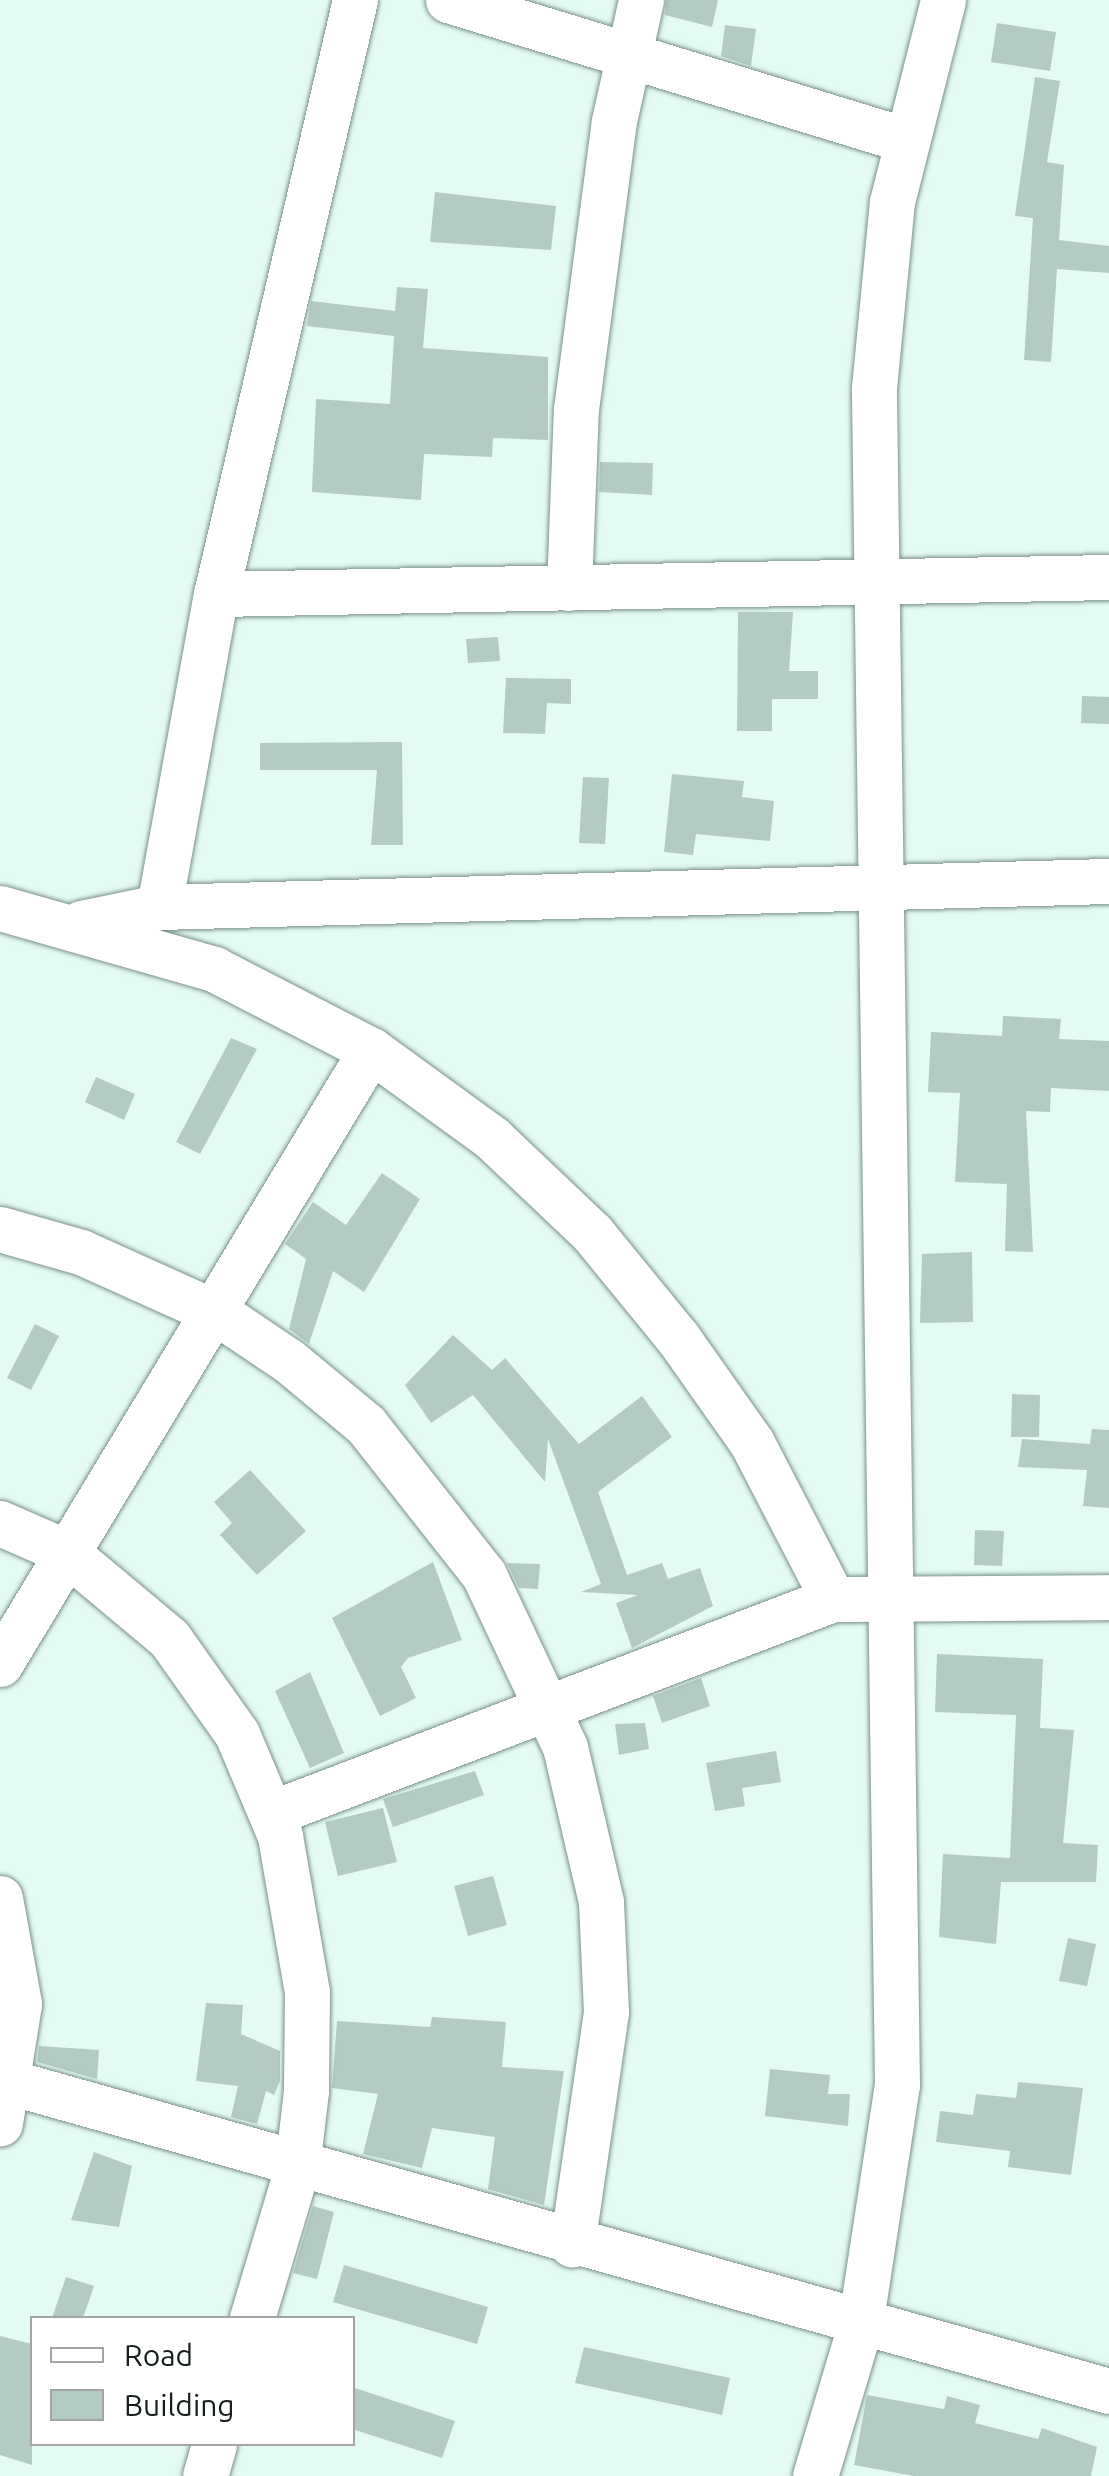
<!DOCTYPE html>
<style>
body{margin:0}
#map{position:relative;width:1109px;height:2476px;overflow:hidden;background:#e3fbf2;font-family:Ubuntu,sans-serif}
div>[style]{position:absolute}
.building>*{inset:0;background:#b4cbc3}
.roads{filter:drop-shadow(0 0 2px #7a9088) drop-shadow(0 0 2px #7a9088)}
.minor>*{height:45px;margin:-22.5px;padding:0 22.5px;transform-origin:22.5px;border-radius:22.5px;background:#fff}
span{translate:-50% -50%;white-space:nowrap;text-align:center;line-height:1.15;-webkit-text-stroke:8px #fff;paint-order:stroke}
.legend{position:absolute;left:30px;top:2316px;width:325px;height:130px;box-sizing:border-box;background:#fff;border:2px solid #a2a5a4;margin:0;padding:12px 18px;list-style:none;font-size:30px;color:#161f1c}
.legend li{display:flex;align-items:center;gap:20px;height:50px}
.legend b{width:50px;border:2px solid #a2a5a4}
</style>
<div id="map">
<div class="building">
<div style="clip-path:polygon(666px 0,718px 0,712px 27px,665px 15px)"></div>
<div style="clip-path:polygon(997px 23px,1056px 32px,1050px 71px,991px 62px)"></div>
<div style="clip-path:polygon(725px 25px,756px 29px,751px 66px,721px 56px)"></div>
<div style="clip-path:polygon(1035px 77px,1060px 81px,1047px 162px,1064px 165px,1059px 240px,1109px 246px,1109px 273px,1057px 269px,1051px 362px,1024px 360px,1033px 218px,1015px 216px)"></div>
<div style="clip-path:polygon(435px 192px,556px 206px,551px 250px,430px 242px)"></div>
<div style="clip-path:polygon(397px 287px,428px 289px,423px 348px,548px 357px,548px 440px,493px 438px,492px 457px,424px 454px,421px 500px,312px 492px,316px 399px,390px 404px,394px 336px,307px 326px,311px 301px,395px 311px)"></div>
<div style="clip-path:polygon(600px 462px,653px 463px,652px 495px,599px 492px)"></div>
<div style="clip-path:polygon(738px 612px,793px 612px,789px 671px,818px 671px,818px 699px,772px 699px,772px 731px,737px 731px)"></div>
<div style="clip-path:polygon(498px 637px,500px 661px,468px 663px,466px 639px)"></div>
<div style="clip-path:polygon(506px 678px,571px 679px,571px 704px,547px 703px,545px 734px,503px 733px)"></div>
<div style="clip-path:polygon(1082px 696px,1109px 697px,1109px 724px,1081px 723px)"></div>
<div style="clip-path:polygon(402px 742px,403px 845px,371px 845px,377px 770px,260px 770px,260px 743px)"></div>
<div style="clip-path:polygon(672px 774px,744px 781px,742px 797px,774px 801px,770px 841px,696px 834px,693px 855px,664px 852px)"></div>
<div style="clip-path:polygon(583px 777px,609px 778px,605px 844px,579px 843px)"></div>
<div style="clip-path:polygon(1003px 1016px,1061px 1019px,1059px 1039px,1109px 1041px,1109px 1091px,1051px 1088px,1050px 1112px,1026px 1111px,1033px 1252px,1005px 1251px,1007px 1184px,955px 1182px,960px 1093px,928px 1092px,931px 1032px,1002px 1036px)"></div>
<div style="clip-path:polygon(231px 1038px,257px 1049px,200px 1154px,176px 1142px)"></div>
<div style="clip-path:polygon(96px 1077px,135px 1094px,124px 1120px,85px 1102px)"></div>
<div style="clip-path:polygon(382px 1173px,420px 1199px,364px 1292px,333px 1271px,309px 1344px,289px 1329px,306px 1259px,285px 1244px,313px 1202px,346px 1225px)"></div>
<div style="clip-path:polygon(972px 1252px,973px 1322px,920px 1323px,922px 1254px)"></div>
<div style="clip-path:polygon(35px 1324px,59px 1336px,31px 1390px,7px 1378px)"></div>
<div style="clip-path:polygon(453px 1335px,492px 1370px,505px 1358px,579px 1444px,642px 1396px,672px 1437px,598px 1492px,627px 1575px,662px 1563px,668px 1579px,700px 1568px,713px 1606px,632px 1648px,616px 1603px,638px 1595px,581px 1592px,601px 1584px,548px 1439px,545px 1482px,473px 1395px,431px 1423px,405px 1385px)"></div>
<div style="clip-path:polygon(1012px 1394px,1040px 1395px,1039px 1437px,1011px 1437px)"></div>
<div style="clip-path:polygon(1092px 1429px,1109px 1430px,1109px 1508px,1083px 1506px,1087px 1470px,1018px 1467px,1022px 1439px,1090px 1444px)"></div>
<div style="clip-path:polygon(250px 1470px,306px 1531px,257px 1575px,220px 1535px,232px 1523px,214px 1502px)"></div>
<div style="clip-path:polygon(975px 1530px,1004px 1531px,1002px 1566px,974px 1565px)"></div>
<div style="clip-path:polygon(433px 1562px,462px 1640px,408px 1658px,401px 1667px,416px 1698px,380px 1716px,332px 1618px)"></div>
<div style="clip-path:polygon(507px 1563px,540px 1564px,538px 1589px,519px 1588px)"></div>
<div style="clip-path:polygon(937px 1654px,1043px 1659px,1040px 1728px,1074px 1730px,1063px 1843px,1098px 1845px,1096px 1882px,1001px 1882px,996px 1944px,939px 1937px,943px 1854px,1010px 1858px,1016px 1715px,935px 1712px)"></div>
<div style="clip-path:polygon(310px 1672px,344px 1753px,310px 1768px,275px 1691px)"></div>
<div style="clip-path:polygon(701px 1678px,710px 1706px,662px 1723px,653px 1696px)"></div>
<div style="clip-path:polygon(645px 1723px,649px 1749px,619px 1755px,615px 1724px)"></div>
<div style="clip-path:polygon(776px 1751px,781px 1782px,742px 1788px,745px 1806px,715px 1811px,706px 1763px)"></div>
<div style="clip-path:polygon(475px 1771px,484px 1795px,393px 1827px,383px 1799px)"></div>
<div style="clip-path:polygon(383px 1808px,397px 1862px,338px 1876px,325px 1822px)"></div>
<div style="clip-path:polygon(493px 1876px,507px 1925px,468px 1936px,454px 1886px)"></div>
<div style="clip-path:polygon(1068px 1938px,1096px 1944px,1087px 1986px,1059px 1981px)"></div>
<div style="clip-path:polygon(206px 2003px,243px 2005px,241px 2034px,280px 2051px,280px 2081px,274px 2095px,266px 2091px,257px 2124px,231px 2117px,238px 2086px,196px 2081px)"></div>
<div style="clip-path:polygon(432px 2017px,506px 2022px,502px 2067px,564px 2071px,544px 2205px,488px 2189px,495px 2137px,432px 2128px,422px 2168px,363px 2154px,378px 2094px,332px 2088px,337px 2021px,430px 2027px)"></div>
<div style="clip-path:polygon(39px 2046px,99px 2050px,97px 2079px,37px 2062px)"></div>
<div style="clip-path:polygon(770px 2069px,830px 2075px,828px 2094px,850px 2094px,848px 2126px,765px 2116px)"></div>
<div style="clip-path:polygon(1018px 2082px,1083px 2088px,1071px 2175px,1008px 2167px,1010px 2151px,936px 2142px,940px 2111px,973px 2115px,976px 2094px,1016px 2098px)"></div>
<div style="clip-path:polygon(94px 2152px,132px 2166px,119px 2227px,71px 2220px)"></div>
<div style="clip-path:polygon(313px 2206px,334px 2212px,317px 2279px,293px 2273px)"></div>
<div style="clip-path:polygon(344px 2265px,488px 2307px,477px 2344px,333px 2302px)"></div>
<div style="clip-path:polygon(66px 2277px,94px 2286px,83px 2318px,52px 2318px)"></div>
<div style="clip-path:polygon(0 2336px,32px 2344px,32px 2465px,0 2455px)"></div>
<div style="clip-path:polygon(584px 2347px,730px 2378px,722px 2415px,575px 2383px)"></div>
<div style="clip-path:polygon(352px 2387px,455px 2421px,442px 2458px,352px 2429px)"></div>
<div style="clip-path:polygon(867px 2395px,944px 2409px,947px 2396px,980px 2405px,975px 2423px,1038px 2439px,1042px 2428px,1097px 2447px,1091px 2476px,914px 2476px,854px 2465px)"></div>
</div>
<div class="roads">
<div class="minor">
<div style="left:448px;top:0;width:478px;rotate:17deg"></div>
<div style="left:569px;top:588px;width:179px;rotate:-87.8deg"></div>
<div style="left:576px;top:409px;width:290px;rotate:-82.5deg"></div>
<div style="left:614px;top:121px;width:124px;rotate:-77.4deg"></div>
<div style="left:216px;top:594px;width:893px;rotate:-1.09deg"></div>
<div style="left:159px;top:907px;width:318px;rotate:-79.7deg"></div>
<div style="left:216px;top:594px;width:610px;rotate:-76.83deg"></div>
<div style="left:0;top:908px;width:223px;rotate:15.9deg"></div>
<div style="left:214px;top:969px;width:177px;rotate:27.3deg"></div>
<div style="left:371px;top:1050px;width:150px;rotate:36deg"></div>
<div style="left:492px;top:1138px;width:138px;rotate:43.5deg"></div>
<div style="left:592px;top:1233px;width:136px;rotate:50.7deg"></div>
<div style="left:678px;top:1338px;width:128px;rotate:54.8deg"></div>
<div style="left:752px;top:1443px;width:176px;rotate:62.6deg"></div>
<div style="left:81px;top:923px;width:80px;rotate:-11.6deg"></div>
<div style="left:159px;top:907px;width:950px;rotate:-1.57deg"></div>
<div style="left:0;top:1229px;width:84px;rotate:15.9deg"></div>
<div style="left:81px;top:1252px;width:151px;rotate:24.2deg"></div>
<div style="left:219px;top:1314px;width:84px;rotate:33.9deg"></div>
<div style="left:289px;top:1361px;width:100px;rotate:39.7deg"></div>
<div style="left:366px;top:1425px;width:191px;rotate:51.8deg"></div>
<div style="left:484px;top:1575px;width:190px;rotate:64.8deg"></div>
<div style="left:565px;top:1747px;width:159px;rotate:76.9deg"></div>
<div style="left:601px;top:1902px;width:110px;rotate:87.4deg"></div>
<div style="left:606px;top:2012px;width:235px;rotate:98.3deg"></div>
<div style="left:0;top:1523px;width:72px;rotate:23.7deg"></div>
<div style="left:66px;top:1552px;width:134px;rotate:39.9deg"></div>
<div style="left:169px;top:1638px;width:118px;rotate:54.7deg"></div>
<div style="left:237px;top:1734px;width:111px;rotate:67.1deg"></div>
<div style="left:280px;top:1836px;width:158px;rotate:80.2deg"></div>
<div style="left:307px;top:1992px;width:99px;rotate:90.6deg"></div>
<div style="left:306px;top:2091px;width:78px;rotate:96.7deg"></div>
<div style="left:297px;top:2168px;width:157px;rotate:106.7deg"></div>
<div style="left:0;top:1664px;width:717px;rotate:-58.86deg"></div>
<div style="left:272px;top:1813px;width:600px;rotate:-20.88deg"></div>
<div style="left:833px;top:1599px;width:276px;rotate:-0.4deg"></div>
<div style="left:0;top:1898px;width:108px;rotate:79.8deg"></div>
<div style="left:19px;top:2004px;width:121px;rotate:99.1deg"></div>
<div style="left:13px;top:2083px;width:1138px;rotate:15.7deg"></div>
<div style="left:205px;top:2476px;width:33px;rotate:-74deg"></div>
<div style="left:815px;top:2476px;width:157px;rotate:-73.3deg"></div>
<div style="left:860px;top:2326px;width:244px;rotate:-81.3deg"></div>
<div style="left:897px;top:2085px;width:1697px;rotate:-90.78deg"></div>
<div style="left:874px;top:388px;width:187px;rotate:-84.5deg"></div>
<div style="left:892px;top:202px;width:208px;rotate:-75.8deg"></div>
</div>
</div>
<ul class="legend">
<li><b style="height:12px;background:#fff"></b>Road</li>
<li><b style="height:28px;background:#b4cbc3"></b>Building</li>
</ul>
</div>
